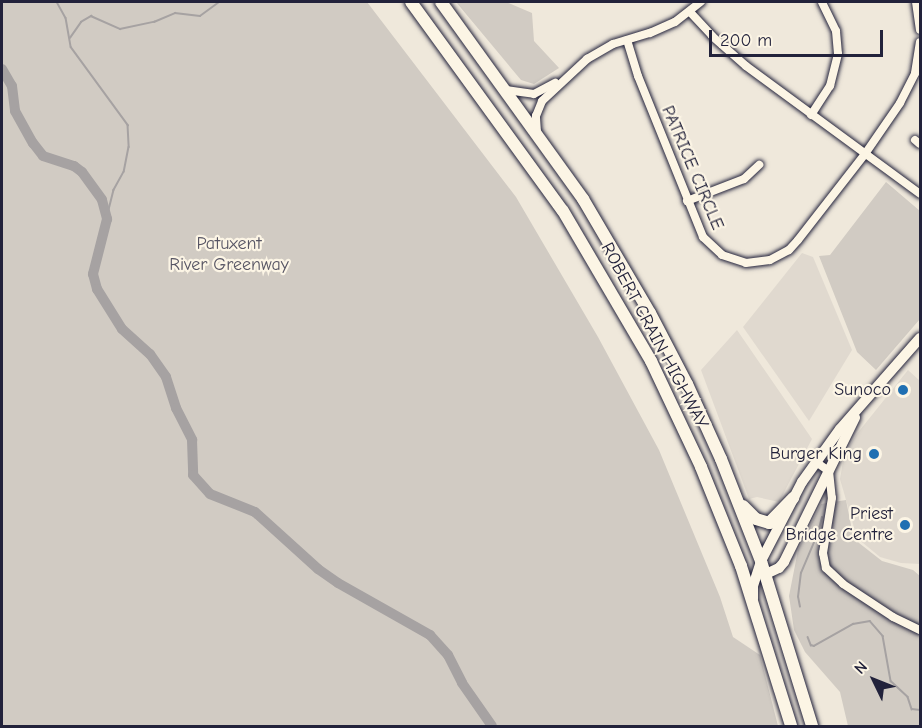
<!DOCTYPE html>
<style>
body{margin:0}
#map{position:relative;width:922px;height:728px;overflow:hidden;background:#efe8db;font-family:"Comic Neue",sans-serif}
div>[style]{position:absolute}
.built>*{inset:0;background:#e0d9cf}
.green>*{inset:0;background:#d1cbc3}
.stream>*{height:1.5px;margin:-0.75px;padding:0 0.75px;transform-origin:0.75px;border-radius:0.75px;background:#a6a2a2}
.river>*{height:10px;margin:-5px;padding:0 5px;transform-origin:5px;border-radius:5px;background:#a6a2a2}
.roads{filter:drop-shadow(0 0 2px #22223b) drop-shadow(0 0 2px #22223b)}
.minor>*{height:8px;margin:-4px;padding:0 4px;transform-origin:4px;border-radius:4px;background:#fcf5e5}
.major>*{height:10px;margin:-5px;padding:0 5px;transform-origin:5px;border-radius:5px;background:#fcf5e5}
.highway>*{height:12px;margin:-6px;padding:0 6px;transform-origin:6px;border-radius:6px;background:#fcf5e5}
.dots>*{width:16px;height:16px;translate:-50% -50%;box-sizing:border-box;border:3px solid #fcf5e5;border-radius:50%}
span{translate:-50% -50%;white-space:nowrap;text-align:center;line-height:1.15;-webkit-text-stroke:4.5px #fcf5e5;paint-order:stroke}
.street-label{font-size:18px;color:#22223b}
.park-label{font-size:18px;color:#575564}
.poi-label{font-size:18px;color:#22223b}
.right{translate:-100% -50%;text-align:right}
.frame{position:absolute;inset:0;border:3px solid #22223b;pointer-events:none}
.north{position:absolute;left:844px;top:650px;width:60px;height:60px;-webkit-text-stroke:4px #fcf5e5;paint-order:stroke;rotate:313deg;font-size:16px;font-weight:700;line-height:24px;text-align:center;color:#22223b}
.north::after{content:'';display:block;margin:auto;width:21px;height:27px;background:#22223b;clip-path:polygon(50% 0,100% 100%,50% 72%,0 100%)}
.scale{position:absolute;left:709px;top:30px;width:174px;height:27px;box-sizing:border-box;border:3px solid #22223b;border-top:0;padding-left:8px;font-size:18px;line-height:21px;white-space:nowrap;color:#22223b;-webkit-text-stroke:4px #fcf5e5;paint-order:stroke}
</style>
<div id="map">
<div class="built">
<div style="clip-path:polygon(802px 253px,813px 257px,852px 350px,809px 421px,743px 327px)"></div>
<div style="clip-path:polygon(737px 330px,812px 439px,779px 502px,757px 497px,749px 499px,701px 370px)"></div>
<div style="clip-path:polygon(908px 370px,920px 381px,920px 564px,901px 563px,880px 557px,857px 538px,840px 479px,844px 456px,856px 435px)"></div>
</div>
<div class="green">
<div style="clip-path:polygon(2px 2px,367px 2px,516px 197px,598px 337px,659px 450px,720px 597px,733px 637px,760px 655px,778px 726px,2px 726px)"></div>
<div style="clip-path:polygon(456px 2px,506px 2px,532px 13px,534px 41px,559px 68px,534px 84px,521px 80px)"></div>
<div style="clip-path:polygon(886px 182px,920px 211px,920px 319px,876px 370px,857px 352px,819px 256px,830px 255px)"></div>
<div style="clip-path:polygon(846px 500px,853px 535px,859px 543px,882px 561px,913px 570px,920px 576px,920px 726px,848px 726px,840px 692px,805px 652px,794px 630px,789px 596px,798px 550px,821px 504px)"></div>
</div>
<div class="stream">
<div style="left:57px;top:2px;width:18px;rotate:61deg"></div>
<div style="left:66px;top:18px;width:29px;rotate:80deg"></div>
<div style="left:71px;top:47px;width:97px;rotate:53.8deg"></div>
<div style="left:128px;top:125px;width:22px;rotate:87deg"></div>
<div style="left:129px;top:147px;width:25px;rotate:101deg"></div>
<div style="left:124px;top:172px;width:21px;rotate:119deg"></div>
<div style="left:114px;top:190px;width:30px;rotate:104deg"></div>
<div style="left:70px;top:38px;width:19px;rotate:-55deg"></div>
<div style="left:81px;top:22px;width:12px;rotate:-31deg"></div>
<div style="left:91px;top:16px;width:32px;rotate:24deg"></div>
<div style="left:120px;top:29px;width:35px;rotate:-12deg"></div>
<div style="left:154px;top:22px;width:23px;rotate:-23deg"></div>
<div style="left:175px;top:13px;width:25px;rotate:7deg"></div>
<div style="left:200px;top:16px;width:24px;rotate:-36deg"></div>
<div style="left:800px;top:607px;width:10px;rotate:-101deg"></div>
<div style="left:798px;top:597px;width:24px;rotate:-83deg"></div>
<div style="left:801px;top:573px;width:43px;rotate:-67deg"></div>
<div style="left:818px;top:533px;width:16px;rotate:-76deg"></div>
<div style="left:808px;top:637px;width:9px;rotate:69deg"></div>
<div style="left:811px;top:645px;width:3px;rotate:18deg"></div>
<div style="left:814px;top:646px;width:45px;rotate:-29.4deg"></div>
<div style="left:853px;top:624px;width:17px;rotate:-10deg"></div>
<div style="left:870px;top:621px;width:20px;rotate:49deg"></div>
<div style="left:883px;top:636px;width:46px;rotate:79.9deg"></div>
<div style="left:891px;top:681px;width:23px;rotate:43deg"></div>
<div style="left:908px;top:697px;width:13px;rotate:72deg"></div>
<div style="left:912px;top:709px;width:8px;rotate:7deg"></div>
</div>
<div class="river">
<div style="left:2px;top:69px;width:20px;rotate:60deg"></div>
<div style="left:12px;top:86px;width:25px;rotate:83deg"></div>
<div style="left:15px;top:111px;width:37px;rotate:61deg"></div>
<div style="left:33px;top:143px;width:16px;rotate:52deg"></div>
<div style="left:43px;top:156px;width:33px;rotate:18deg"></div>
<div style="left:74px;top:166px;width:10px;rotate:37deg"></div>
<div style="left:82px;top:172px;width:34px;rotate:54deg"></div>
<div style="left:102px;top:200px;width:20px;rotate:75deg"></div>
<div style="left:107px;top:219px;width:57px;rotate:104.3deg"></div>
<div style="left:93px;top:274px;width:16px;rotate:75deg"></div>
<div style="left:97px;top:289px;width:47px;rotate:58deg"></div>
<div style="left:122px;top:329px;width:38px;rotate:42deg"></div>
<div style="left:150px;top:354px;width:28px;rotate:55deg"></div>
<div style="left:166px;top:377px;width:33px;rotate:72deg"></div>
<div style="left:176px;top:408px;width:36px;rotate:63deg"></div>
<div style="left:192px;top:440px;width:35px;rotate:88deg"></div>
<div style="left:193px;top:475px;width:25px;rotate:48deg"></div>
<div style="left:210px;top:494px;width:48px;rotate:21.8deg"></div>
<div style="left:255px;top:512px;width:85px;rotate:42.1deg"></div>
<div style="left:318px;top:569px;width:24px;rotate:35deg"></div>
<div style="left:338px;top:583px;width:106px;rotate:29.5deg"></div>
<div style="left:430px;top:635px;width:27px;rotate:48deg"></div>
<div style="left:448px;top:655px;width:31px;rotate:63deg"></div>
<div style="left:462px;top:683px;width:52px;rotate:55.1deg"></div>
</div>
<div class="roads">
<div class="minor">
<div style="left:916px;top:2px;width:28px;rotate:82deg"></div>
<div style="left:690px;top:12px;width:33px;rotate:47deg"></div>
<div style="left:712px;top:36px;width:45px;rotate:41.4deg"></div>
<div style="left:746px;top:66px;width:216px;rotate:36.3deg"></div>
<div style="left:627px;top:40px;width:38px;rotate:73deg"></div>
<div style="left:638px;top:76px;width:174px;rotate:68deg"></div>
<div style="left:703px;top:237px;width:26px;rotate:43deg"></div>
<div style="left:722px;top:255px;width:25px;rotate:18deg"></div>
<div style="left:746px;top:263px;width:24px;rotate:-7deg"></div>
<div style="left:770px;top:260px;width:21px;rotate:-28deg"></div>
<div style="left:789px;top:250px;width:13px;rotate:-48deg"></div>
<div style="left:798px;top:240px;width:109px;rotate:-52.1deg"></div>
<div style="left:865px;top:154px;width:62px;rotate:-55.5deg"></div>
<div style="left:900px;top:103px;width:34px;rotate:-63deg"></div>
<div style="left:915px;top:73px;width:31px;rotate:-81deg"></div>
<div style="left:506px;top:90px;width:28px;rotate:8deg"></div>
<div style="left:534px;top:94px;width:24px;rotate:-28deg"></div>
<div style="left:811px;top:115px;width:35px;rotate:-57deg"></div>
<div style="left:830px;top:86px;width:33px;rotate:-76deg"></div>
<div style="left:838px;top:54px;width:23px;rotate:-95deg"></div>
<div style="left:836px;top:31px;width:32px;rotate:-116deg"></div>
<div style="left:537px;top:132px;width:16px;rotate:-94deg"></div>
<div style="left:536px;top:116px;width:16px;rotate:-68deg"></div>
<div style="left:542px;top:101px;width:62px;rotate:-43deg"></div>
<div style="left:587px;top:59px;width:30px;rotate:-30deg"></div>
<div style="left:613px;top:44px;width:39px;rotate:-17deg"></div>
<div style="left:650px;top:33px;width:27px;rotate:-24deg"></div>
<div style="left:675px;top:22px;width:33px;rotate:-38deg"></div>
<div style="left:915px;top:140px;width:6px;rotate:39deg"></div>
<div style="left:687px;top:201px;width:61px;rotate:-21.1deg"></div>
<div style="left:744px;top:179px;width:21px;rotate:-43deg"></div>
<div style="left:816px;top:462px;width:16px;rotate:35deg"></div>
<div style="left:829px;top:471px;width:27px;rotate:84deg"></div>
<div style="left:832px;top:498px;width:56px;rotate:99.3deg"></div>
<div style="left:823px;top:553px;width:15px;rotate:79deg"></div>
<div style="left:826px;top:568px;width:23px;rotate:43deg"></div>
<div style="left:843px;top:584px;width:60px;rotate:33.4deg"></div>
<div style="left:893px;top:617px;width:30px;rotate:26deg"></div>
</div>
<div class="major">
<div style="left:766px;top:574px;width:14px;rotate:-25deg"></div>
<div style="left:779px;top:568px;width:8px;rotate:-50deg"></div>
<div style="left:784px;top:562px;width:161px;rotate:-63.8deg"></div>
<div style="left:753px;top:599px;width:13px;rotate:-90deg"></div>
<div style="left:753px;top:586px;width:26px;rotate:-72deg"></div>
<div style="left:761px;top:561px;width:89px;rotate:-62.6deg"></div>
<div style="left:802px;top:482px;width:65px;rotate:-54.4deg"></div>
<div style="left:840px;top:429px;width:121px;rotate:-48.7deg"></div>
</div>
<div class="highway">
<div style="left:411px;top:2px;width:258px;rotate:54deg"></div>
<div style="left:563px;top:211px;width:174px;rotate:59.6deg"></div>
<div style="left:651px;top:361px;width:117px;rotate:64.7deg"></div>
<div style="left:701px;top:467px;width:107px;rotate:68deg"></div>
<div style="left:741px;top:566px;width:168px;rotate:72.6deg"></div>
<div style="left:441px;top:2px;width:243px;rotate:54.2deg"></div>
<div style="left:583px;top:199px;width:132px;rotate:59.6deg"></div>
<div style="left:650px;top:313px;width:80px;rotate:62.5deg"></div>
<div style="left:687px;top:384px;width:82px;rotate:65.6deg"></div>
<div style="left:721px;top:459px;width:110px;rotate:68.6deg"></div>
<div style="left:761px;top:561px;width:173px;rotate:72.8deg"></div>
<div style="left:743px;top:506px;width:18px;rotate:45deg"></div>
<div style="left:756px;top:519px;width:14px;rotate:17deg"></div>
<div style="left:769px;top:523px;width:35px;rotate:-46deg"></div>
</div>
</div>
<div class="dots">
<div style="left:903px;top:390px;background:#1f6fb2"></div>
<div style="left:874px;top:454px;background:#1f6fb2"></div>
<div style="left:905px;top:525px;background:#1f6fb2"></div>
</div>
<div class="street-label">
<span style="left:692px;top:168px;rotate:67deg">PATRICE CIRCLE</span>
<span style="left:654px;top:336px;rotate:62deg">ROBERT CRAIN HIGHWAY</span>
</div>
<div class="park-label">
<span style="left:229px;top:255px">Patuxent<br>River Greenway</span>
</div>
<div class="poi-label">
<span class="right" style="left:891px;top:390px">Sunoco</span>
<span class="right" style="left:862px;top:454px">Burger King</span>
<span class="right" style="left:893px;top:525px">Priest<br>Bridge Centre</span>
</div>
<div class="frame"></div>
<div class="north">N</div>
<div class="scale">200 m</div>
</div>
